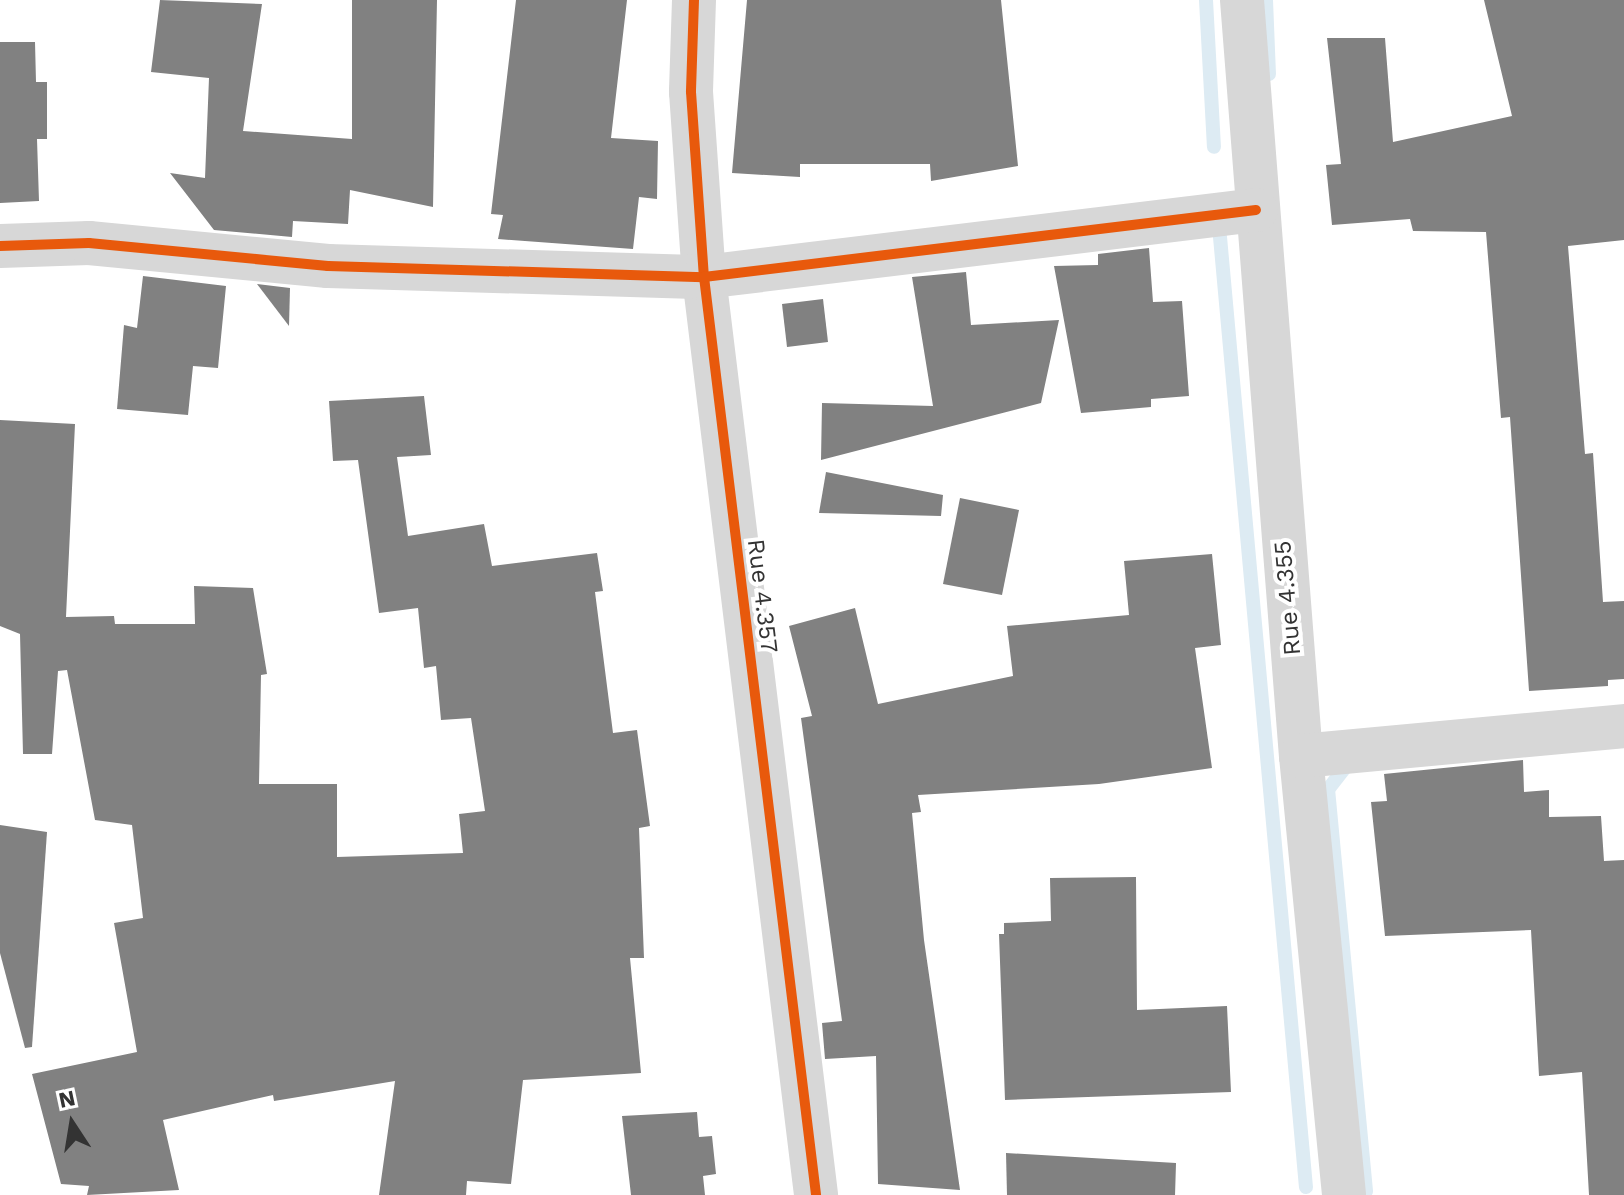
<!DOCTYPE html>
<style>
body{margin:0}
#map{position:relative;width:1624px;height:1195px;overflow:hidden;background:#fff;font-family:"Work Sans",sans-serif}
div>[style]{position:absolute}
.stream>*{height:14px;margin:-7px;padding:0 7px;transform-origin:7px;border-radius:7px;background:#ddebf3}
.building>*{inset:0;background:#818181}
.minor>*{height:44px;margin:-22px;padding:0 22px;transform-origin:22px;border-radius:22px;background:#d7d7d7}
.cycleway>*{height:10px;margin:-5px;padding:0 5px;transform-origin:5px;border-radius:5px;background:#e8590c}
span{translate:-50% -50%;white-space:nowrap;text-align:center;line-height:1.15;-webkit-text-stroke:8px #fff;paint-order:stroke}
.street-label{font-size:24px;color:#333}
.north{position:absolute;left:32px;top:1083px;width:80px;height:80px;-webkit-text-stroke:6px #fff;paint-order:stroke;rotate:348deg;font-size:22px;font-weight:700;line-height:32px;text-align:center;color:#333}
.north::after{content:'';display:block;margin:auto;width:28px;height:36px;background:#333;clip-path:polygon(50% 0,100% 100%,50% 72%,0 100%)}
</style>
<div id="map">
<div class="stream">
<div style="left:1206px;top:0;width:147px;rotate:86.9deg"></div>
<div style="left:1266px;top:0;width:74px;rotate:87.7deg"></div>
<div style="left:1220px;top:237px;width:954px;rotate:84.83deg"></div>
<div style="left:1351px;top:760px;width:37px;rotate:128deg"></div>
<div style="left:1328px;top:789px;width:404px;rotate:84.6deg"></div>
</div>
<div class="building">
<div style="clip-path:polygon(160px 0,262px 4px,243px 131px,352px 139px,352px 0,437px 0,433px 207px,350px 190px,348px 224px,293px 221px,292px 237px,214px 230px,170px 173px,205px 178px,209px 78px,151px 72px)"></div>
<div style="clip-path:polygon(516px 0,627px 0,611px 138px,658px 141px,657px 199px,639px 197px,633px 249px,498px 239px,503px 215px,491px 214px)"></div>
<div style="clip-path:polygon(747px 0,1001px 0,1018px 166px,931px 181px,930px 164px,800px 164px,800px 177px,732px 173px)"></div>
<div style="clip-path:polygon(1484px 0,1624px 0,1624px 240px,1568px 246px,1585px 454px,1593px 453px,1603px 602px,1624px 601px,1624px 679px,1608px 680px,1608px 686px,1529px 691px,1510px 417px,1501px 418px,1486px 232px,1413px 231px,1410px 219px,1332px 225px,1326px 165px,1341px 164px,1327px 38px,1385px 38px,1393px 142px,1512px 116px)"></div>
<div style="clip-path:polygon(0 42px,35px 42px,36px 82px,47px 82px,47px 139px,37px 139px,39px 201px,0 203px)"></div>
<div style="clip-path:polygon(1149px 248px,1153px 302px,1182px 301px,1189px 396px,1151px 399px,1151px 407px,1081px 413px,1054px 266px,1098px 265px,1098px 254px)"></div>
<div style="clip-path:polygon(966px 272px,971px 325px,1059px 320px,1041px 403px,821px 460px,822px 403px,933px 406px,912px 277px)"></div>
<div style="clip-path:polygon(143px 276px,226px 286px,218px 368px,193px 366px,188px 415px,117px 409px,124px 325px,137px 328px)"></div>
<div style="clip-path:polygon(257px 284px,290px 288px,289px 326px)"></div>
<div style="clip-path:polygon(823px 299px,828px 342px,787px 347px,782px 304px)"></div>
<div style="clip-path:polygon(424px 396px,431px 455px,397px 457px,408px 536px,484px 524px,492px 566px,597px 553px,603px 591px,595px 592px,613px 733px,637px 730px,650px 826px,639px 828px,644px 958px,630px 958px,641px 1073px,523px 1080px,511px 1184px,467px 1181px,466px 1195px,379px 1195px,395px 1081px,274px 1101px,273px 1095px,163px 1120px,179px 1190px,87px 1195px,89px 1186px,61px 1184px,32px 1074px,137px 1052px,114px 923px,143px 918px,132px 825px,95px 820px,67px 670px,58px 671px,52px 754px,23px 754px,20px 634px,0 626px,0 420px,75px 424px,66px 617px,114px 616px,115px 624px,195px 624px,194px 586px,253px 588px,267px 674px,261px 675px,259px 784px,337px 784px,337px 857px,463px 853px,459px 814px,485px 811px,471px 718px,441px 720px,436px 666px,424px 668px,418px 608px,379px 613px,358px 460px,333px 461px,329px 401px)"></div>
<div style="clip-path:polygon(826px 472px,943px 495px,941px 516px,819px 513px)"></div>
<div style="clip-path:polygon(960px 498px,1019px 510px,1002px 595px,943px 584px)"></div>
<div style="clip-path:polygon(1212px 554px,1221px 645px,1195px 648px,1212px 768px,1099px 784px,918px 795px,921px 812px,912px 813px,924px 940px,960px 1190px,878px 1184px,876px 1056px,825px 1059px,822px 1023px,842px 1021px,801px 718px,812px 716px,789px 626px,855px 608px,878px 704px,1013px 676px,1007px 626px,1129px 615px,1124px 561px)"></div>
<div style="clip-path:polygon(1523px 760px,1524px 792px,1549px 790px,1549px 817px,1601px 816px,1604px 861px,1624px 860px,1624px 1195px,1589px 1195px,1582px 1072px,1539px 1076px,1531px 930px,1385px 936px,1371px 802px,1387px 801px,1384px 774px)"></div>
<div style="clip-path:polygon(0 825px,47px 832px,32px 1047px,25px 1048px,0 953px)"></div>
<div style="clip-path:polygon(1136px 877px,1137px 1010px,1227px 1006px,1231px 1092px,1005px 1100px,999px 934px,1004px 934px,1004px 923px,1051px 921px,1050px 878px)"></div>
<div style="clip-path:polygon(697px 1112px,699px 1137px,712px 1136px,716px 1174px,703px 1176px,705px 1195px,631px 1195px,622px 1116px)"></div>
<div style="clip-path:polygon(1006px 1153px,1176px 1163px,1175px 1195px,1007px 1195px)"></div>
</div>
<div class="minor">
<div style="left:694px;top:0;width:92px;rotate:91.9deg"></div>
<div style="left:691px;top:92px;width:185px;rotate:86deg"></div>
<div style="left:704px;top:277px;width:925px;rotate:83.04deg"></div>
<div style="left:1242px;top:0;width:758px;rotate:85.54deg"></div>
<div style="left:1301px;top:756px;width:441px;rotate:84.4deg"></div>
<div style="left:0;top:246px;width:89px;rotate:-1.9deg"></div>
<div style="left:89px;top:243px;width:240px;rotate:5.5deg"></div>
<div style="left:328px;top:266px;width:376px;rotate:1.7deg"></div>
<div style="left:704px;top:277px;width:556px;rotate:-6.92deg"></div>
<div style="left:1301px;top:756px;width:324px;rotate:-5.3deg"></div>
</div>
<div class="cycleway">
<div style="left:694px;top:0;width:92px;rotate:91.9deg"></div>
<div style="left:691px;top:92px;width:185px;rotate:86deg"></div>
<div style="left:704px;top:277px;width:925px;rotate:83.04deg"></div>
<div style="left:0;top:246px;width:89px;rotate:-1.9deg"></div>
<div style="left:89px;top:243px;width:240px;rotate:5.5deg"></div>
<div style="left:328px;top:266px;width:376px;rotate:1.7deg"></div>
<div style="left:704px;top:277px;width:556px;rotate:-6.92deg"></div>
</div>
<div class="street-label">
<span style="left:762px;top:596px;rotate:83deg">Rue 4.357</span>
<span style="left:1288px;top:598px;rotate:-95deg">Rue 4.355</span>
</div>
<div class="north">N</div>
</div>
